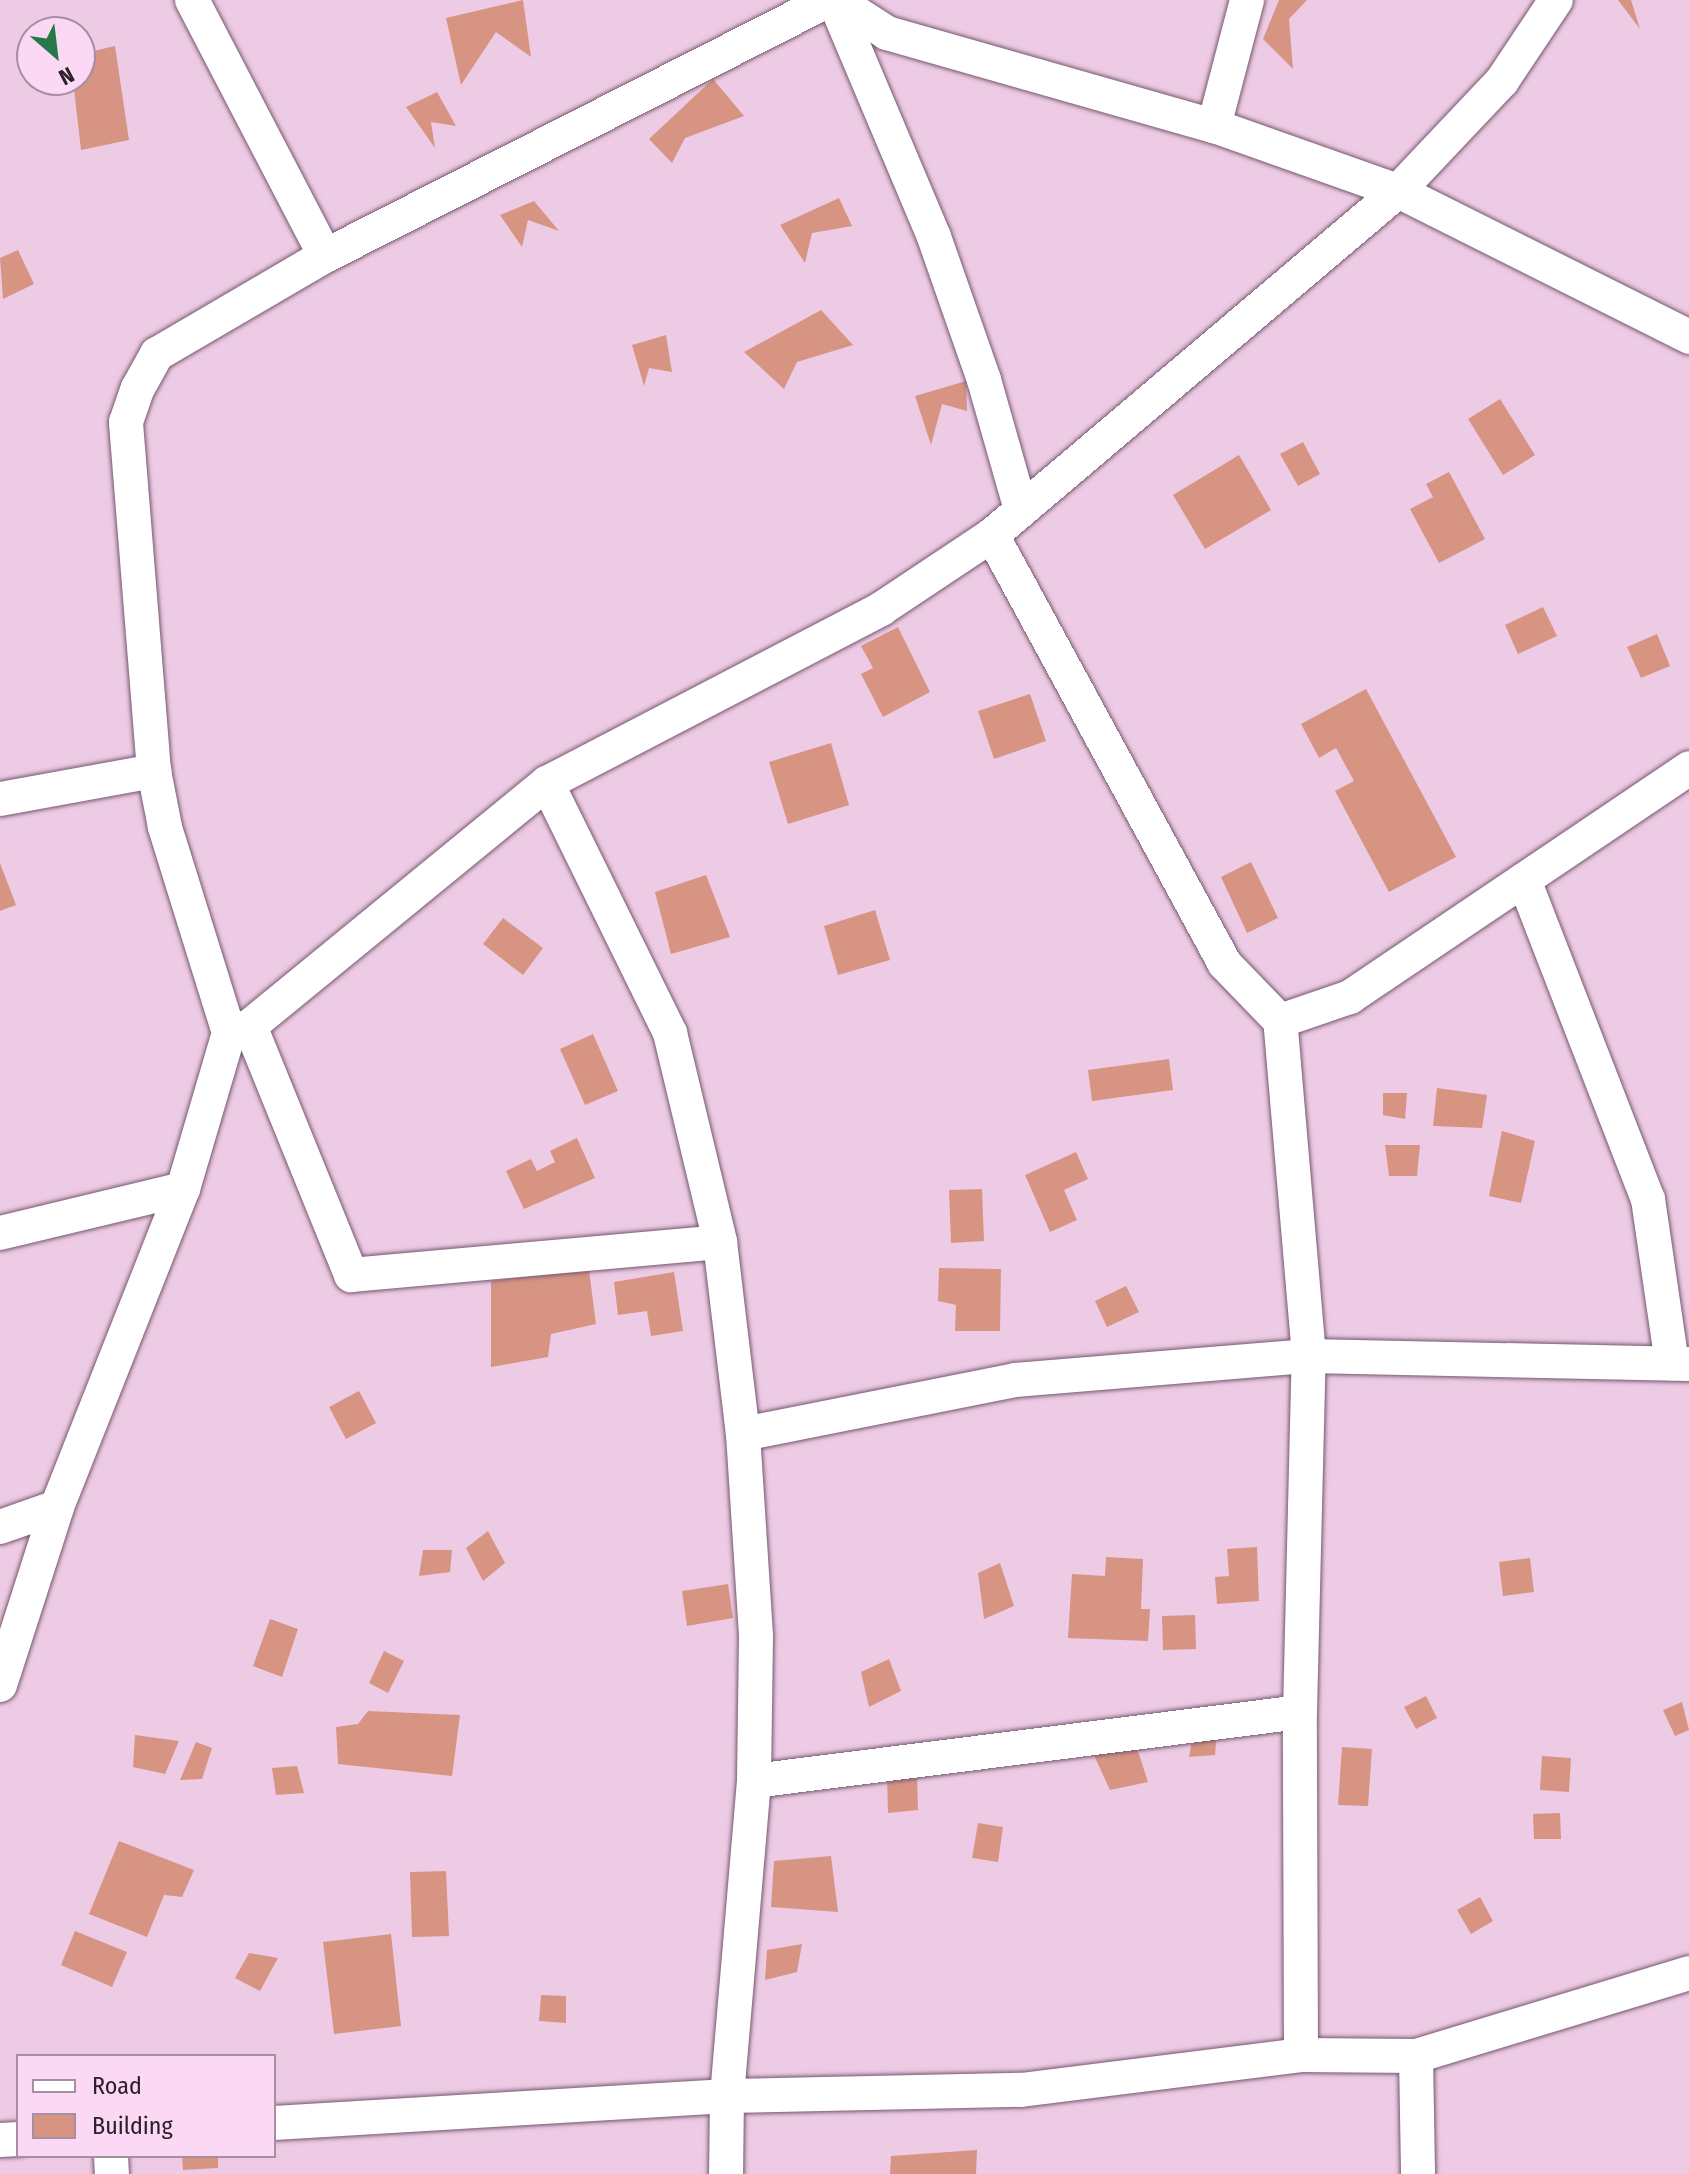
<!DOCTYPE html>
<style>
body{margin:0}
#map{position:relative;width:1689px;height:2174px;overflow:hidden;background:#eecbe5;font-family:"Fira Sans Condensed",sans-serif}
div>[style]{position:absolute}
.building>*{inset:0;background:#d79483}
.roads{filter:drop-shadow(0 0 2px #75586f) drop-shadow(0 0 2px #75586f)}
.street>*{height:34px;margin:-17px;padding:0 17px;transform-origin:17px;border-radius:17px;background:#fff}
span{translate:-50% -50%;white-space:nowrap;text-align:center;line-height:1.15;-webkit-text-stroke:8px #fbd8f3;paint-order:stroke}
.legend{position:absolute;left:16px;top:2054px;width:260px;height:104px;box-sizing:border-box;background:#fbd8f3;border:2px solid #a88ea2;margin:0;padding:10px 14px;list-style:none;font-size:24px;color:#2c2029}
.legend li{display:flex;align-items:center;gap:16px;height:40px}
.legend b{width:40px;border:2px solid #a88ea2}
.north{position:absolute;left:16px;top:16px;width:80px;height:80px;box-sizing:border-box;background:#fbd8f3;border:2px solid #a88ea2;border-radius:50%;rotate:152deg;font-size:22px;font-weight:700;line-height:32px;text-align:center;color:#2c2029}
.north::after{content:'';display:block;margin:auto;width:28px;height:36px;background:#267849;clip-path:polygon(50% 0,100% 100%,50% 72%,0 100%)}
</style>
<div id="map">
<div class="building">
<div style="clip-path:polygon(523px 0,531px 57px,496px 32px,461px 85px,446px 18px)"></div>
<div style="clip-path:polygon(1279px 0,1307px 0,1289px 19px,1293px 69px,1263px 39px)"></div>
<div style="clip-path:polygon(1618px 0,1631px 0,1640px 29px)"></div>
<div style="clip-path:polygon(115px 46px,129px 140px,81px 150px,73px 80px,80px 80px,80px 54px)"></div>
<div style="clip-path:polygon(713px 79px,744px 116px,685px 138px,672px 163px,649px 139px)"></div>
<div style="clip-path:polygon(437px 92px,456px 126px,431px 122px,435px 148px,406px 107px)"></div>
<div style="clip-path:polygon(839px 198px,852px 226px,812px 233px,805px 263px,780px 225px)"></div>
<div style="clip-path:polygon(534px 201px,559px 231px,528px 220px,522px 247px,500px 215px)"></div>
<div style="clip-path:polygon(18px 250px,34px 284px,3px 299px,0 258px)"></div>
<div style="clip-path:polygon(821px 310px,853px 345px,797px 362px,784px 389px,744px 352px)"></div>
<div style="clip-path:polygon(666px 335px,672px 372px,649px 368px,644px 386px,632px 345px)"></div>
<div style="clip-path:polygon(966px 381px,967px 411px,942px 404px,931px 445px,915px 396px)"></div>
<div style="clip-path:polygon(1500px 399px,1535px 455px,1503px 475px,1468px 419px)"></div>
<div style="clip-path:polygon(1303px 442px,1320px 474px,1298px 486px,1280px 454px)"></div>
<div style="clip-path:polygon(1239px 455px,1271px 510px,1205px 549px,1173px 495px)"></div>
<div style="clip-path:polygon(1449px 472px,1485px 539px,1439px 563px,1410px 509px,1433px 497px,1426px 484px)"></div>
<div style="clip-path:polygon(1543px 607px,1557px 636px,1518px 654px,1505px 625px)"></div>
<div style="clip-path:polygon(898px 627px,930px 692px,883px 717px,861px 674px,873px 668px,861px 646px)"></div>
<div style="clip-path:polygon(1657px 634px,1670px 666px,1641px 678px,1627px 647px)"></div>
<div style="clip-path:polygon(1366px 689px,1456px 857px,1389px 892px,1335px 791px,1354px 781px,1336px 748px,1319px 758px,1301px 724px)"></div>
<div style="clip-path:polygon(1030px 694px,1046px 741px,994px 759px,978px 711px)"></div>
<div style="clip-path:polygon(831px 743px,849px 805px,788px 824px,769px 762px)"></div>
<div style="clip-path:polygon(1251px 862px,1278px 918px,1247px 933px,1221px 877px)"></div>
<div style="clip-path:polygon(0 863px,16px 905px,0 911px)"></div>
<div style="clip-path:polygon(706px 875px,730px 937px,671px 954px,655px 892px)"></div>
<div style="clip-path:polygon(875px 910px,890px 960px,838px 975px,824px 926px)"></div>
<div style="clip-path:polygon(503px 918px,543px 948px,523px 975px,483px 944px)"></div>
<div style="clip-path:polygon(593px 1034px,618px 1091px,585px 1105px,560px 1049px)"></div>
<div style="clip-path:polygon(1169px 1059px,1173px 1090px,1092px 1101px,1088px 1070px)"></div>
<div style="clip-path:polygon(1437px 1088px,1487px 1095px,1482px 1128px,1433px 1126px)"></div>
<div style="clip-path:polygon(1383px 1093px,1407px 1093px,1405px 1119px,1383px 1115px)"></div>
<div style="clip-path:polygon(1502px 1131px,1535px 1141px,1521px 1203px,1489px 1196px)"></div>
<div style="clip-path:polygon(577px 1138px,595px 1178px,524px 1209px,506px 1171px,531px 1159px,537px 1171px,555px 1162px,550px 1151px)"></div>
<div style="clip-path:polygon(1385px 1145px,1420px 1145px,1417px 1176px,1389px 1176px)"></div>
<div style="clip-path:polygon(1076px 1152px,1088px 1179px,1064px 1190px,1077px 1220px,1050px 1232px,1025px 1175px)"></div>
<div style="clip-path:polygon(982px 1189px,984px 1241px,951px 1243px,949px 1190px)"></div>
<div style="clip-path:polygon(939px 1268px,1001px 1269px,1000px 1331px,955px 1331px,956px 1305px,938px 1301px)"></div>
<div style="clip-path:polygon(589px 1270px,596px 1324px,551px 1334px,548px 1357px,491px 1367px,491px 1281px)"></div>
<div style="clip-path:polygon(674px 1272px,683px 1331px,651px 1336px,647px 1311px,618px 1315px,614px 1282px)"></div>
<div style="clip-path:polygon(1126px 1286px,1139px 1312px,1107px 1327px,1095px 1301px)"></div>
<div style="clip-path:polygon(359px 1391px,376px 1423px,346px 1439px,329px 1407px)"></div>
<div style="clip-path:polygon(488px 1531px,505px 1563px,483px 1581px,466px 1548px)"></div>
<div style="clip-path:polygon(1257px 1547px,1259px 1601px,1217px 1604px,1215px 1577px,1229px 1576px,1227px 1549px)"></div>
<div style="clip-path:polygon(423px 1550px,452px 1550px,450px 1572px,419px 1576px)"></div>
<div style="clip-path:polygon(1106px 1557px,1143px 1559px,1141px 1609px,1150px 1609px,1148px 1641px,1068px 1638px,1072px 1574px,1105px 1576px)"></div>
<div style="clip-path:polygon(1530px 1558px,1534px 1592px,1503px 1596px,1499px 1562px)"></div>
<div style="clip-path:polygon(1000px 1563px,1014px 1606px,984px 1619px,978px 1573px)"></div>
<div style="clip-path:polygon(728px 1584px,733px 1618px,687px 1626px,682px 1591px)"></div>
<div style="clip-path:polygon(1195px 1615px,1196px 1649px,1163px 1650px,1162px 1616px)"></div>
<div style="clip-path:polygon(270px 1619px,298px 1629px,282px 1677px,253px 1666px)"></div>
<div style="clip-path:polygon(384px 1651px,404px 1661px,388px 1693px,369px 1683px)"></div>
<div style="clip-path:polygon(889px 1659px,901px 1691px,869px 1707px,861px 1672px)"></div>
<div style="clip-path:polygon(1426px 1696px,1437px 1718px,1416px 1729px,1404px 1707px)"></div>
<div style="clip-path:polygon(1682px 1702px,1689px 1730px,1675px 1736px,1663px 1710px)"></div>
<div style="clip-path:polygon(368px 1711px,460px 1715px,452px 1776px,338px 1764px,336px 1727px,358px 1724px)"></div>
<div style="clip-path:polygon(1195px 1724px,1217px 1730px,1215px 1755px,1189px 1757px)"></div>
<div style="clip-path:polygon(135px 1735px,179px 1741px,165px 1774px,133px 1767px)"></div>
<div style="clip-path:polygon(196px 1742px,212px 1748px,202px 1779px,180px 1780px)"></div>
<div style="clip-path:polygon(1135px 1742px,1148px 1782px,1110px 1790px,1092px 1751px)"></div>
<div style="clip-path:polygon(1342px 1747px,1372px 1749px,1368px 1806px,1338px 1805px)"></div>
<div style="clip-path:polygon(1542px 1756px,1571px 1758px,1569px 1792px,1540px 1790px)"></div>
<div style="clip-path:polygon(297px 1766px,304px 1793px,276px 1795px,272px 1768px)"></div>
<div style="clip-path:polygon(917px 1775px,918px 1810px,888px 1813px,887px 1777px)"></div>
<div style="clip-path:polygon(1560px 1813px,1561px 1839px,1534px 1839px,1533px 1814px)"></div>
<div style="clip-path:polygon(978px 1823px,1003px 1827px,998px 1862px,972px 1858px)"></div>
<div style="clip-path:polygon(119px 1841px,194px 1870px,182px 1897px,164px 1895px,147px 1937px,89px 1914px)"></div>
<div style="clip-path:polygon(831px 1856px,838px 1912px,771px 1907px,774px 1861px)"></div>
<div style="clip-path:polygon(446px 1871px,449px 1936px,412px 1937px,410px 1872px)"></div>
<div style="clip-path:polygon(1480px 1897px,1493px 1921px,1471px 1934px,1457px 1910px)"></div>
<div style="clip-path:polygon(75px 1931px,127px 1952px,112px 1987px,61px 1965px)"></div>
<div style="clip-path:polygon(391px 1934px,401px 2026px,334px 2034px,323px 1942px)"></div>
<div style="clip-path:polygon(802px 1944px,797px 1972px,765px 1980px,767px 1950px)"></div>
<div style="clip-path:polygon(249px 1953px,278px 1958px,260px 1991px,235px 1978px)"></div>
<div style="clip-path:polygon(541px 1995px,566px 1996px,566px 2023px,539px 2021px)"></div>
<div style="clip-path:polygon(977px 2150px,976px 2174px,890px 2174px,891px 2156px)"></div>
<div style="clip-path:polygon(182px 2156px,218px 2156px,218px 2168px,183px 2170px)"></div>
</div>
<div class="roads">
<div class="street">
<div style="left:192px;top:0;width:288px;rotate:62.5deg"></div>
<div style="left:834px;top:0;width:257px;rotate:67.1deg"></div>
<div style="left:934px;top:237px;width:151px;rotate:70.7deg"></div>
<div style="left:984px;top:380px;width:135px;rotate:74.1deg"></div>
<div style="left:836px;top:0;width:61px;rotate:32.9deg"></div>
<div style="left:887px;top:33px;width:340px;rotate:15.9deg"></div>
<div style="left:1214px;top:126px;width:195px;rotate:19.5deg"></div>
<div style="left:1398px;top:191px;width:326px;rotate:26.6deg"></div>
<div style="left:1214px;top:126px;width:130px;rotate:-75.3deg"></div>
<div style="left:992px;top:535px;width:487px;rotate:61.5deg"></div>
<div style="left:1224px;top:963px;width:81px;rotate:46deg"></div>
<div style="left:547px;top:783px;width:279px;rotate:63.8deg"></div>
<div style="left:670px;top:1033px;width:215px;rotate:76.5deg"></div>
<div style="left:720px;top:1242px;width:193px;rotate:83.2deg"></div>
<div style="left:743px;top:1434px;width:203px;rotate:86.3deg"></div>
<div style="left:756px;top:1637px;width:144px;rotate:90.8deg"></div>
<div style="left:754px;top:1781px;width:316px;rotate:94.9deg"></div>
<div style="left:727px;top:2096px;width:78px;rotate:90.7deg"></div>
<div style="left:0;top:799px;width:157px;rotate:-10.3deg"></div>
<div style="left:1524px;top:880px;width:342px;rotate:68.8deg"></div>
<div style="left:1648px;top:1199px;width:166px;rotate:81.7deg"></div>
<div style="left:250px;top:1026px;width:269px;rotate:67.9deg"></div>
<div style="left:351px;top:1275px;width:370px;rotate:-5.1deg"></div>
<div style="left:229px;top:1033px;width:22px;rotate:-18deg"></div>
<div style="left:250px;top:1026px;width:384px;rotate:-39.3deg"></div>
<div style="left:547px;top:783px;width:377px;rotate:-27.5deg"></div>
<div style="left:881px;top:609px;width:133px;rotate:-33.7deg"></div>
<div style="left:992px;top:535px;width:532px;rotate:-40.27deg"></div>
<div style="left:1398px;top:191px;width:151px;rotate:-46.6deg"></div>
<div style="left:1502px;top:81px;width:97px;rotate:-56.3deg"></div>
<div style="left:0;top:1233px;width:188px;rotate:-13.5deg"></div>
<div style="left:743px;top:1434px;width:277px;rotate:-11.2deg"></div>
<div style="left:1015px;top:1380px;width:295px;rotate:-4.7deg"></div>
<div style="left:1309px;top:1356px;width:380px;rotate:1.2deg"></div>
<div style="left:0;top:1527px;width:60px;rotate:-19.3deg"></div>
<div style="left:0;top:1685px;width:187px;rotate:-72.2deg"></div>
<div style="left:57px;top:1507px;width:342px;rotate:-68.4deg"></div>
<div style="left:183px;top:1189px;width:163px;rotate:-73.6deg"></div>
<div style="left:229px;top:1033px;width:216px;rotate:-107.3deg"></div>
<div style="left:165px;top:827px;width:57px;rotate:-101.1deg"></div>
<div style="left:154px;top:771px;width:350px;rotate:-94.6deg"></div>
<div style="left:126px;top:422px;width:36px;rotate:-71deg"></div>
<div style="left:138px;top:388px;width:39px;rotate:-61deg"></div>
<div style="left:157px;top:354px;width:194px;rotate:-30.3deg"></div>
<div style="left:325px;top:256px;width:565px;rotate:-26.93deg"></div>
<div style="left:754px;top:1781px;width:550px;rotate:-7.2deg"></div>
<div style="left:1301px;top:2055px;width:343px;rotate:-90.2deg"></div>
<div style="left:1300px;top:1712px;width:356px;rotate:-88.6deg"></div>
<div style="left:1309px;top:1356px;width:336px;rotate:-94.9deg"></div>
<div style="left:1280px;top:1021px;width:74px;rotate:-18.9deg"></div>
<div style="left:1350px;top:997px;width:409px;rotate:-34deg"></div>
<div style="left:1416px;top:2056px;width:118px;rotate:89deg"></div>
<div style="left:274px;top:2123px;width:454px;rotate:-3.4deg"></div>
<div style="left:727px;top:2096px;width:294px;rotate:-1.2deg"></div>
<div style="left:1021px;top:2090px;width:282px;rotate:-7.1deg"></div>
<div style="left:1301px;top:2055px;width:115px;rotate:0.5deg"></div>
<div style="left:1416px;top:2056px;width:285px;rotate:-16.9deg"></div>
<div style="left:0;top:2140px;width:18px;rotate:-3deg"></div>
<div style="left:111px;top:2156px;width:18px;rotate:87deg"></div>
</div>
</div>
<ul class="legend">
<li><b style="height:10px;background:#fff"></b>Road</li>
<li><b style="height:22px;background:#d79483"></b>Building</li>
</ul>
<div class="north">N</div>
</div>
